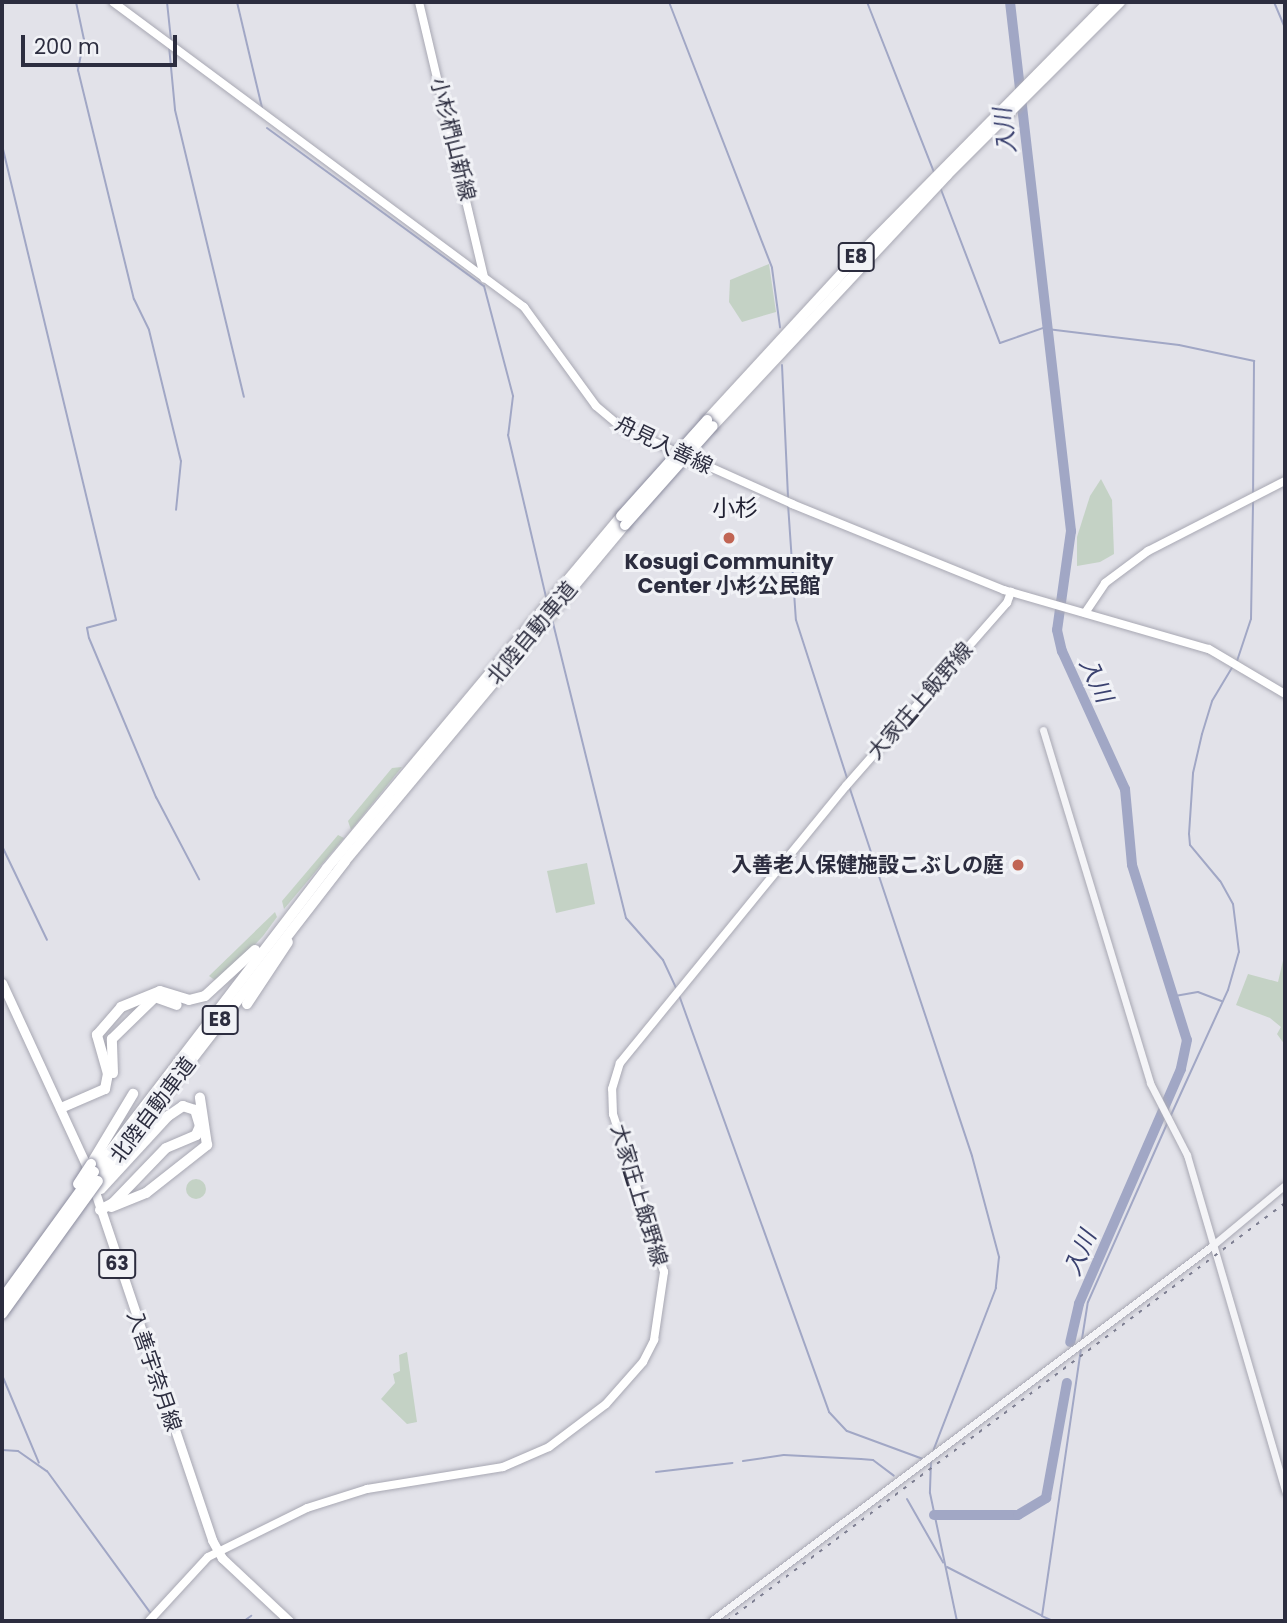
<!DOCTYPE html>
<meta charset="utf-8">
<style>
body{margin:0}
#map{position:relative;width:1287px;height:1623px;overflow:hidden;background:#e2e2e9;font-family:Poppins,"Noto Sans JP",sans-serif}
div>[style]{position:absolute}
.green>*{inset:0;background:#c4d2c5}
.round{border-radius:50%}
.stream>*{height:2px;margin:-1px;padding:0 1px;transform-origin:1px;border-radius:1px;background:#a1a7c5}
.river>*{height:10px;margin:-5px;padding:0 5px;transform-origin:5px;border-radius:5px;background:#a1a7c5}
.roads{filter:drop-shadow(0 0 2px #a8a8b3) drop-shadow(0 0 2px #a8a8b3)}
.tertiary>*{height:7px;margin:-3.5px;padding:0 3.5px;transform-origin:3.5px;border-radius:3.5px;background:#f4f4f7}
.secondary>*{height:8px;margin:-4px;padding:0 4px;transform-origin:4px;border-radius:4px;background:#fff}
.primary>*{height:9px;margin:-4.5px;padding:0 4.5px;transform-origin:4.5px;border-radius:4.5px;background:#fff}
.motorway>*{height:10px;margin:-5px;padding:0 5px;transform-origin:5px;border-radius:5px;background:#fff}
.rail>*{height:2px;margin-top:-1px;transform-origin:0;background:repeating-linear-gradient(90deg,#7d7e91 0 3.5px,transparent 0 10.5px)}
.bridges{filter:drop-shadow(0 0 2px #8b8c9e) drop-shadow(0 0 2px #8b8c9e)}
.motorway-bridge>*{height:10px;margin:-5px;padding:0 5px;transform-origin:5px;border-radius:5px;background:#fff}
.dots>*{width:19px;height:19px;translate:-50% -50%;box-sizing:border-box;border:4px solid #f1f2f6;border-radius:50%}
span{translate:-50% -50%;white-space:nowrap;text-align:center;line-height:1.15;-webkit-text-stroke:6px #f1f2f6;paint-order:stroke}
.shield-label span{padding:2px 5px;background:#f1f2f6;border:2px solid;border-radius:5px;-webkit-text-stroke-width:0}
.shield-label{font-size:19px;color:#2c2d3f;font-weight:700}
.street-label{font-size:21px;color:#2c2d3f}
.poi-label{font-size:21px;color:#2c2d3f;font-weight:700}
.right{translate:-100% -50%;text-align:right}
.water-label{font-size:23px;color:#3a416f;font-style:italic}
.neighbourhood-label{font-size:23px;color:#1e1e30}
.frame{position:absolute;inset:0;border:4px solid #2c2d3f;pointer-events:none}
.scale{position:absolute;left:21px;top:35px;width:156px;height:32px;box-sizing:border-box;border:4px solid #2c2d3f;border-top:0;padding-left:9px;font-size:21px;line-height:24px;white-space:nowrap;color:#2c2d3f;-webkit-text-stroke:5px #f1f2f6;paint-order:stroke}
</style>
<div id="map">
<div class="green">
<div style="clip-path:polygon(769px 264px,776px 312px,742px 322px,729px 302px,730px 280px)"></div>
<div style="clip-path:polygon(1101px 479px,1112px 500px,1114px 554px,1100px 562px,1077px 566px,1077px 537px,1090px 496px)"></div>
<div style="clip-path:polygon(402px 767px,351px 830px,348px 821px,392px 768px)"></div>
<div style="clip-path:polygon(338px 835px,344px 838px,284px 909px,282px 901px)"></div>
<div style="clip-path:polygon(587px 863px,595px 904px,556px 913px,547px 871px)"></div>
<div style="clip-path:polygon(275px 912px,277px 917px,263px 936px,219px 983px,209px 976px)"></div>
<div style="clip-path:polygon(1285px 952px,1285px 1045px,1277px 1034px,1281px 1027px,1270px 1018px,1236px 1005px,1248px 974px,1278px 982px)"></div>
<div class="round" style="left:186px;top:1179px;width:20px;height:20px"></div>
<div style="clip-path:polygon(407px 1352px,417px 1422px,407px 1424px,381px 1399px,395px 1383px,393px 1374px,400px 1371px,399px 1355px)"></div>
</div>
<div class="stream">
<div style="left:76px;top:2px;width:38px;rotate:78deg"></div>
<div style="left:84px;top:39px;width:32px;rotate:101deg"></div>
<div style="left:78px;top:70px;width:236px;rotate:76.3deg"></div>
<div style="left:134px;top:299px;width:34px;rotate:64deg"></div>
<div style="left:149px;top:330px;width:135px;rotate:76.3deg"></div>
<div style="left:181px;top:461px;width:49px;rotate:95.8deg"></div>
<div style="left:167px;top:2px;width:39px;rotate:84deg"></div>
<div style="left:237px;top:2px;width:109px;rotate:76.7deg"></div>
<div style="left:669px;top:2px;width:285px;rotate:68.8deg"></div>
<div style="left:772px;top:268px;width:60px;rotate:82.3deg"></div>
<div style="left:867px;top:2px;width:183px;rotate:68.5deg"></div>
<div style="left:1274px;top:2px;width:28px;rotate:67deg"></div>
<div style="left:169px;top:46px;width:64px;rotate:84.6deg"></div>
<div style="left:175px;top:110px;width:295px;rotate:76.5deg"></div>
<div style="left:267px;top:128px;width:268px;rotate:36.1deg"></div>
<div style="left:484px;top:286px;width:114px;rotate:75.2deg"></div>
<div style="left:513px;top:396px;width:39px;rotate:97deg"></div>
<div style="left:508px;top:435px;width:166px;rotate:76.8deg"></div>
<div style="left:2px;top:145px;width:488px;rotate:76.5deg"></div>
<div style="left:116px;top:620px;width:30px;rotate:165deg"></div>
<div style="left:87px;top:628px;width:10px;rotate:79deg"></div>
<div style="left:89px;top:638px;width:173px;rotate:67.2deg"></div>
<div style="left:156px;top:797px;width:93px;rotate:62.3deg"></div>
<div style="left:940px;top:187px;width:167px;rotate:69deg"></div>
<div style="left:1000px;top:343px;width:49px;rotate:-19.2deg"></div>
<div style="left:1047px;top:329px;width:133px;rotate:6.9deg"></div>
<div style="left:1179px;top:345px;width:77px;rotate:12deg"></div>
<div style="left:1254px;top:361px;width:131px;rotate:90.4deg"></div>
<div style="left:782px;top:365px;width:134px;rotate:87.4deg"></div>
<div style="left:788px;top:504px;width:116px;rotate:86.1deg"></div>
<div style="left:796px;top:620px;width:169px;rotate:72.1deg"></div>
<div style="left:552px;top:619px;width:308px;rotate:76.1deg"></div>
<div style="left:626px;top:918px;width:56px;rotate:48.6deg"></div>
<div style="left:663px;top:960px;width:33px;rotate:65deg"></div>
<div style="left:1237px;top:661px;width:44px;rotate:-71.6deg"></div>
<div style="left:1251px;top:619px;width:118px;rotate:-89deg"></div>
<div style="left:849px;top:786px;width:390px;rotate:71.6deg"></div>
<div style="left:972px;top:1156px;width:105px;rotate:75deg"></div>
<div style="left:999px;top:1257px;width:31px;rotate:96deg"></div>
<div style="left:996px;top:1288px;width:173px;rotate:111.1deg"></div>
<div style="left:2px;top:846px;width:104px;rotate:64.4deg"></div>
<div style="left:679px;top:995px;width:443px;rotate:70.2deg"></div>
<div style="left:829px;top:1412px;width:26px;rotate:47deg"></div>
<div style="left:847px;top:1431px;width:81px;rotate:20.2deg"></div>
<div style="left:1175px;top:996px;width:23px;rotate:-10deg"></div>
<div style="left:1198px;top:992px;width:25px;rotate:21deg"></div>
<div style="left:1171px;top:1115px;width:137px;rotate:-65.5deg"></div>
<div style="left:1228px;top:990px;width:40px;rotate:-74deg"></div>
<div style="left:1239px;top:952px;width:48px;rotate:-97.1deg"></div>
<div style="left:1233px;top:904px;width:26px;rotate:-119deg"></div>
<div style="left:1220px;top:881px;width:47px;rotate:-129.8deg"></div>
<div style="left:1190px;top:845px;width:11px;rotate:-95deg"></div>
<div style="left:1189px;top:834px;width:61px;rotate:-86.2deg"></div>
<div style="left:1193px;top:773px;width:40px;rotate:-77deg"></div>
<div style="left:1202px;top:734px;width:34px;rotate:-73deg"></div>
<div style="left:1212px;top:701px;width:39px;rotate:-59deg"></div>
<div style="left:1082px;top:1339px;width:37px;rotate:-81deg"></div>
<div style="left:1088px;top:1302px;width:195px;rotate:-66.1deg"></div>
<div style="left:2px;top:1375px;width:95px;rotate:67.2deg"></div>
<div style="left:2px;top:1450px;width:16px;rotate:4deg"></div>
<div style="left:18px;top:1451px;width:35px;rotate:35deg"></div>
<div style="left:47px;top:1471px;width:178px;rotate:53.9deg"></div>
<div style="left:743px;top:1461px;width:41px;rotate:-8.3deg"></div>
<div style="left:784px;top:1455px;width:77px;rotate:3deg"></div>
<div style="left:861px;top:1459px;width:12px;rotate:5deg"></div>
<div style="left:873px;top:1460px;width:26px;rotate:37deg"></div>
<div style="left:931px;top:1461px;width:32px;rotate:92deg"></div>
<div style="left:930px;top:1493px;width:131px;rotate:78.1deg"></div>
<div style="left:656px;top:1472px;width:77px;rotate:-6.8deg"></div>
<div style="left:907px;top:1499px;width:73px;rotate:60.3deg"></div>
<div style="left:947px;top:1567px;width:106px;rotate:27.1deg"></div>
<div style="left:244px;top:1621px;width:9px;rotate:-36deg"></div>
<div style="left:1053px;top:1621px;width:12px;rotate:-156deg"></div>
<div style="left:1042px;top:1616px;width:271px;rotate:-81.7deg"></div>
</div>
<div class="river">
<div style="left:1010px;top:2px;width:533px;rotate:83.42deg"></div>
<div style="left:1071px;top:531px;width:100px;rotate:98deg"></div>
<div style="left:1057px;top:630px;width:22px;rotate:77deg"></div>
<div style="left:1062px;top:651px;width:152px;rotate:65.5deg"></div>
<div style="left:1125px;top:789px;width:76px;rotate:84.7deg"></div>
<div style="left:1132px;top:865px;width:183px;rotate:72.6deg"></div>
<div style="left:1187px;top:1040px;width:30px;rotate:102deg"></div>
<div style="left:1181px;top:1069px;width:256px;rotate:113.5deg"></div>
<div style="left:1079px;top:1304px;width:39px;rotate:103deg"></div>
<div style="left:934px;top:1515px;width:84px"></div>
<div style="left:1018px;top:1515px;width:33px;rotate:-31deg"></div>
<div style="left:1046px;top:1498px;width:117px;rotate:-79.7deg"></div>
</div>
<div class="roads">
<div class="tertiary">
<div style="left:1043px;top:730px;width:369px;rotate:73.1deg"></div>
<div style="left:1150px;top:1083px;width:81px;rotate:62.8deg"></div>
<div style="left:1187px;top:1155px;width:350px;rotate:73.7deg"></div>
<div style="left:711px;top:1621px;width:627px;rotate:-36.83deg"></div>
<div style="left:1213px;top:1245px;width:94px;rotate:-39.8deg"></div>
</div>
<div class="secondary">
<div style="left:113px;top:2px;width:512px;rotate:36.58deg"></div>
<div style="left:524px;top:307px;width:122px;rotate:54deg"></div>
<div style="left:596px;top:406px;width:33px;rotate:40deg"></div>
<div style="left:621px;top:427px;width:188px;rotate:24.2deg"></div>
<div style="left:792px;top:504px;width:229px;rotate:22.1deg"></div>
<div style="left:1004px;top:590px;width:213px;rotate:16.1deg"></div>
<div style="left:1209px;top:649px;width:88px;rotate:30.6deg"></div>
<div style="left:419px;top:2px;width:284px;rotate:76.7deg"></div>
<div style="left:1085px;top:613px;width:36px;rotate:-56deg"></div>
<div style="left:1105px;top:583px;width:54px;rotate:-36.7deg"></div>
<div style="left:1148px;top:551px;width:154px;rotate:-27.1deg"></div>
<div style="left:149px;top:1621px;width:87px;rotate:-47.3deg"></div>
<div style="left:208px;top:1557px;width:110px;rotate:-26.3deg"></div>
<div style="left:307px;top:1508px;width:63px;rotate:-17.6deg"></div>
<div style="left:367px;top:1489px;width:138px;rotate:-9.2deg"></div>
<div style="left:503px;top:1467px;width:50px;rotate:-23.5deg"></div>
<div style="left:549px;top:1447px;width:71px;rotate:-37deg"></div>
<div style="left:606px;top:1404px;width:56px;rotate:-48.6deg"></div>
<div style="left:643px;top:1362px;width:25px;rotate:-63deg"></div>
<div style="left:654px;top:1340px;width:69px;rotate:-81.6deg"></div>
<div style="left:664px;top:1272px;width:166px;rotate:-107.9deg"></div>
<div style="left:613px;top:1114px;width:25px;rotate:-92deg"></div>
<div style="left:612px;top:1089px;width:27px;rotate:-73deg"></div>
<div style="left:620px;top:1063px;width:357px;rotate:-50.8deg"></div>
<div style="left:846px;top:786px;width:244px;rotate:-48.7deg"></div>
<div style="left:1007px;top:603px;width:12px;rotate:-70deg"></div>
</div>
<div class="primary">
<div style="left:2px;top:983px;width:200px;rotate:65.2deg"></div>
<div style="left:86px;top:1165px;width:396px;rotate:71.4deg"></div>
<div style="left:212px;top:1540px;width:21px;rotate:61deg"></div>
<div style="left:222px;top:1558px;width:92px;rotate:43.2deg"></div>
</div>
<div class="motorway">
<div style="left:707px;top:420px;width:217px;rotate:-47.4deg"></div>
<div style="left:854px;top:260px;width:362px;rotate:-45.4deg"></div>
<div style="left:713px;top:426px;width:343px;rotate:-47deg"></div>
<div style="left:947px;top:175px;width:245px;rotate:-45deg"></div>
<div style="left:247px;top:1004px;width:74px;rotate:-56.5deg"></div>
<div style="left:113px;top:1073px;width:34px;rotate:-92deg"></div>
<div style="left:112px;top:1039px;width:60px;rotate:-44.3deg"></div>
<div style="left:155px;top:997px;width:23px;rotate:20deg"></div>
<div style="left:61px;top:1108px;width:48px;rotate:-23.4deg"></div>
<div style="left:105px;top:1089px;width:15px;rotate:-79deg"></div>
<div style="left:108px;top:1074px;width:41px;rotate:-105.8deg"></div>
<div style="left:97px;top:1035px;width:37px;rotate:-49deg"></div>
<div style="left:121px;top:1007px;width:42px;rotate:-22.3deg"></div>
<div style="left:160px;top:991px;width:30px;rotate:17deg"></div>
<div style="left:189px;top:1000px;width:16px;rotate:-14deg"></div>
<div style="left:205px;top:996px;width:68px;rotate:-42.6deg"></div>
<div style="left:91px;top:1164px;width:82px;rotate:-59deg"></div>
<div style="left:94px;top:1172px;width:383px;rotate:-52.5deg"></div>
<div style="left:327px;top:868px;width:459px;rotate:-50.1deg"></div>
<div style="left:98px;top:1181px;width:404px;rotate:-52.3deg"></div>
<div style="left:345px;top:861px;width:437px;rotate:-50.2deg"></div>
<div style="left:111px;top:1207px;width:38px;rotate:-22deg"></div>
<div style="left:146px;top:1193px;width:78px;rotate:-38.2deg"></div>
<div style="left:207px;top:1145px;width:48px;rotate:-98.5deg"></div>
<div style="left:100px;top:1210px;width:15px;rotate:-28deg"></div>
<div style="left:113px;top:1203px;width:76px;rotate:-46.1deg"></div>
<div style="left:166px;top:1148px;width:33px;rotate:-23deg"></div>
<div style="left:196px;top:1135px;width:10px;rotate:-66deg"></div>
<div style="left:200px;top:1126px;width:17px;rotate:-107deg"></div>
<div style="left:195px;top:1110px;width:13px;rotate:-162deg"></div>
<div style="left:183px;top:1106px;width:18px;rotate:146deg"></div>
<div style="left:168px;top:1116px;width:99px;rotate:132.5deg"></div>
</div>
</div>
<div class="rail">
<div style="left:727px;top:1621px;width:697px;rotate:-36.84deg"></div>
</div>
<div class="bridges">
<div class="motorway-bridge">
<div style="left:621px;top:516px;width:129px;rotate:-48.1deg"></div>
<div style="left:625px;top:525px;width:132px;rotate:-48.4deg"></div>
<div style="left:78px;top:1184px;width:24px;rotate:-57deg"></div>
<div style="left:2px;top:1299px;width:157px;rotate:-54.1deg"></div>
<div style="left:2px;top:1314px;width:164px;rotate:-54.2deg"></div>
</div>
</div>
<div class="dots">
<div style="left:729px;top:538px;background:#c16554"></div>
<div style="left:1018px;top:865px;background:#c16554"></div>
</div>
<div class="shield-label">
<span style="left:856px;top:257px">E8</span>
<span style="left:220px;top:1020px">E8</span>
<span style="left:117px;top:1264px">63</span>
</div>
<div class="street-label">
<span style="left:453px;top:139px;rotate:76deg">小杉椚山新線</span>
<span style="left:664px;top:445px;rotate:26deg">舟見入善線</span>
<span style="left:532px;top:633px;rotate:-50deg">北陸自動車道</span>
<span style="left:920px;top:701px;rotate:-49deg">大家庄上飯野線</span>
<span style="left:153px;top:1110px;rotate:-53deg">北陸自動車道</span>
<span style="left:639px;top:1195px;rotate:73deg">大家庄上飯野線</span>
<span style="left:154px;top:1371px;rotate:71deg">入善宇奈月線</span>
</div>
<div class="poi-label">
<span style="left:729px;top:574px">Kosugi Community<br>Center 小杉公民館</span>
<span class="right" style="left:1004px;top:865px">入善老人保健施設こぶしの庭</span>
</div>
<div class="water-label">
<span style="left:1005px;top:131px;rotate:-97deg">入川</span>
<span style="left:1096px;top:680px;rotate:65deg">入川</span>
<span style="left:1080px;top:1253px;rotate:-67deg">入川</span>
</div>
<div class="neighbourhood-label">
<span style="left:735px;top:508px">小杉</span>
</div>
<div class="frame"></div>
<div class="scale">200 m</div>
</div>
